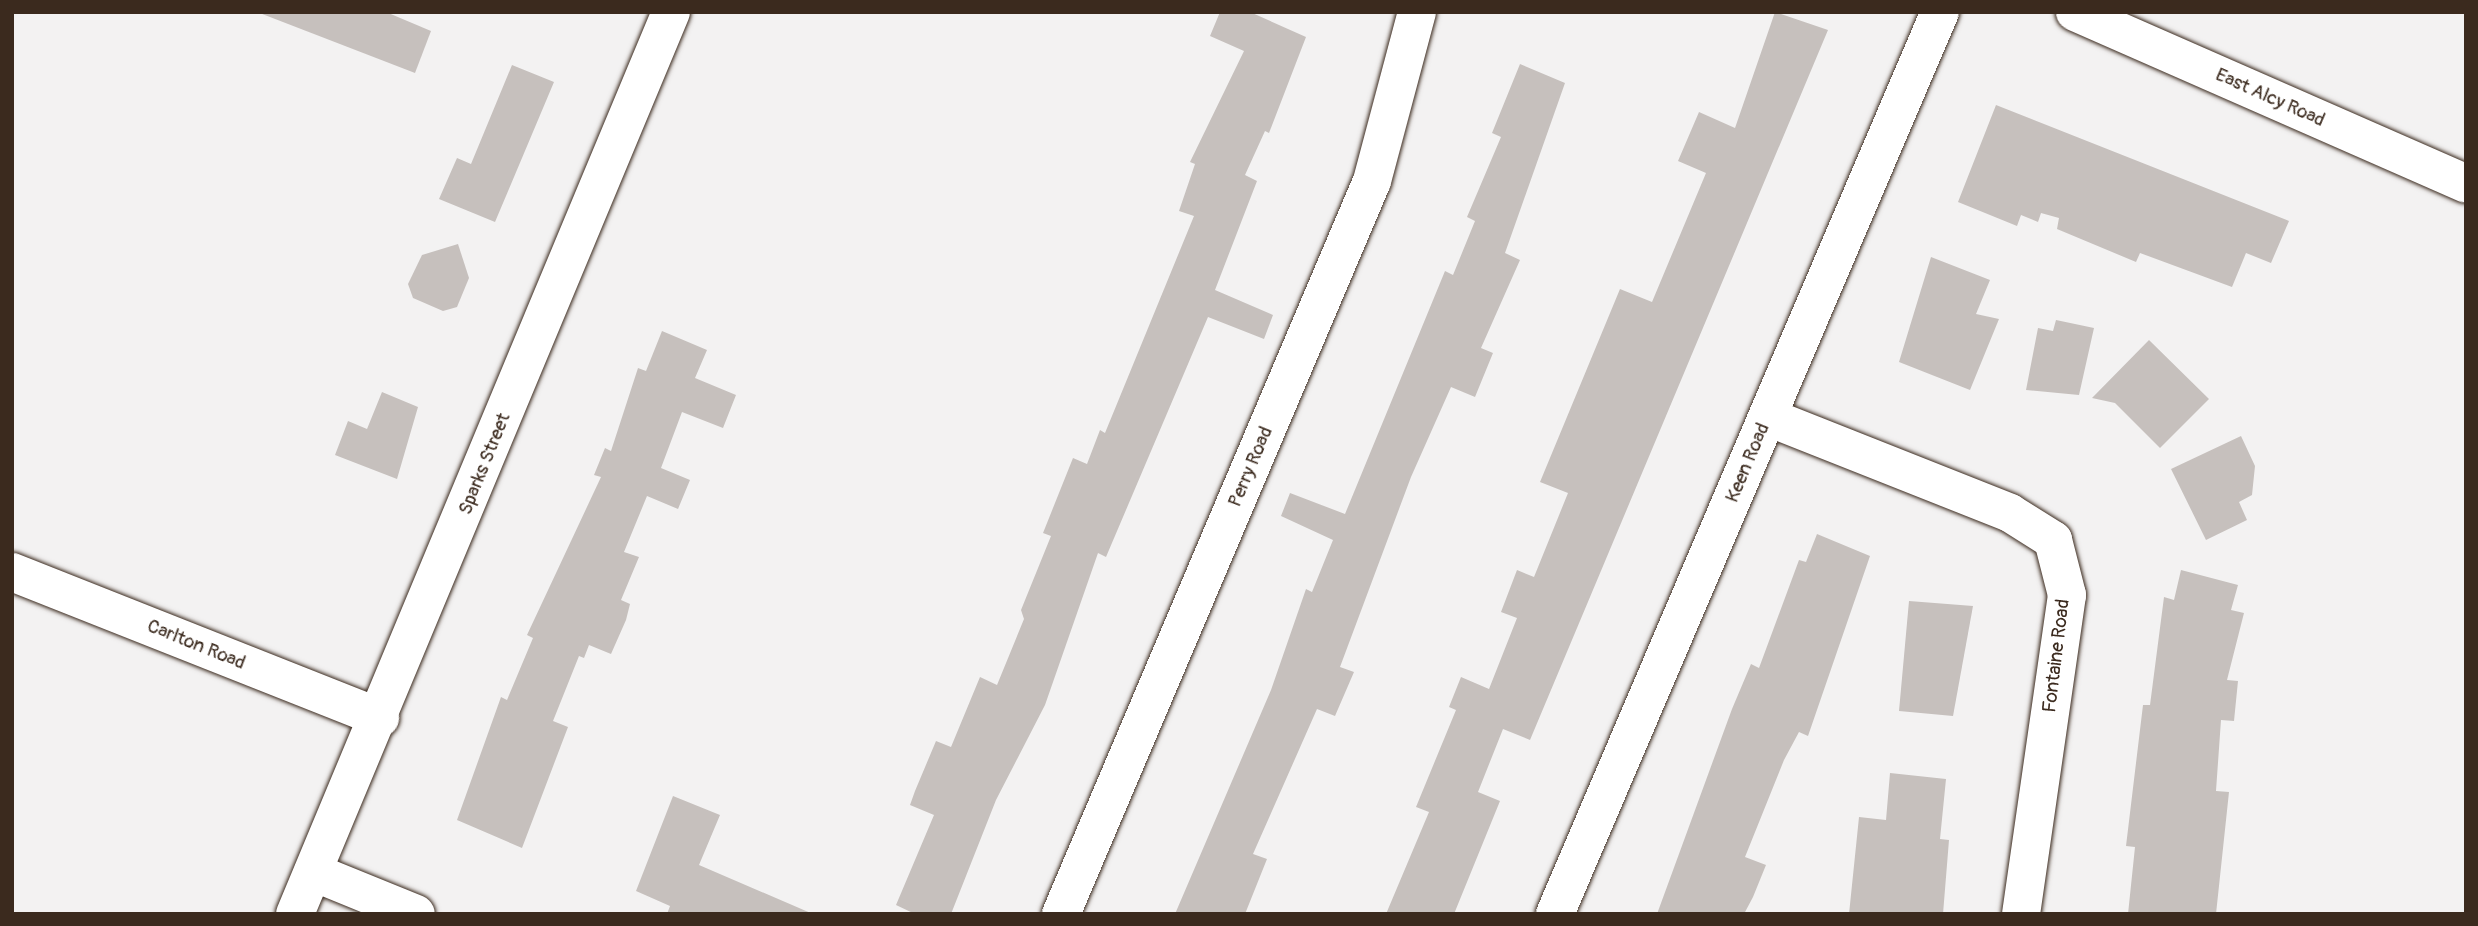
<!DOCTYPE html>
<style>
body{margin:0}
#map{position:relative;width:2478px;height:926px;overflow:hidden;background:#f3f2f2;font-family:Pangolin,sans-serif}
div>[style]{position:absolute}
.building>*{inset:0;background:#c6c0bd}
.roads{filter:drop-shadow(0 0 2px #3b2a1e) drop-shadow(0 0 2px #3b2a1e)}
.street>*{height:38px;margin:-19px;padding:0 19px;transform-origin:19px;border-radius:19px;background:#fff}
.secondary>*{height:38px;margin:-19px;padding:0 19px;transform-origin:19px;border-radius:19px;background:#fff}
span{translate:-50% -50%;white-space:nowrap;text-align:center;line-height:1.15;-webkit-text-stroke:6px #fff;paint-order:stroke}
.street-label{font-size:19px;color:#3b2a1e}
.frame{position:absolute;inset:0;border:14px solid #3b2a1e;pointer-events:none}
</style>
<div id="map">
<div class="building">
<div style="clip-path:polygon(257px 12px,386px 12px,431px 31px,415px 73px)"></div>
<div style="clip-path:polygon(1220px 12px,1250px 12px,1306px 37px,1269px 133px,1265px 131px,1245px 175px,1257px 181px,1215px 290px,1273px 315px,1264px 339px,1208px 317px,1106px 557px,1098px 553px,1045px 705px,996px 800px,951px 914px,915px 914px,896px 905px,934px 815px,910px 805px,915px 791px,936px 741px,951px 747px,980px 677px,997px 685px,1024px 619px,1021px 610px,1051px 536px,1043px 533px,1073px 458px,1087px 464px,1100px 430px,1105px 433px,1194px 216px,1179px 211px,1195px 164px,1190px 162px,1244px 51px,1210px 36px)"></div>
<div style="clip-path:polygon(1775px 12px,1828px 30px,1530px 740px,1503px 729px,1478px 792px,1500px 801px,1454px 914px,1386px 914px,1429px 812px,1416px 807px,1456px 710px,1449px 707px,1461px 677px,1489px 689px,1517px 618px,1501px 612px,1517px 570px,1534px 577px,1568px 493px,1540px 482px,1620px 289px,1652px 302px,1706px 173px,1678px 161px,1699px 112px,1735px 128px)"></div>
<div style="clip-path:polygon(1520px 64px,1565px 83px,1505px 253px,1520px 260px,1481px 348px,1493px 353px,1475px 397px,1451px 387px,1411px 477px,1340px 667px,1354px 672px,1335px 716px,1317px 709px,1253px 854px,1267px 859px,1245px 914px,1175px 914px,1271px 690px,1306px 589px,1312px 592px,1333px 540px,1281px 516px,1290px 493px,1345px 514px,1445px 271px,1453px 275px,1475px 221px,1467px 217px,1501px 137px,1492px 133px)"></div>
<div style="clip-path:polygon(512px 65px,554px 82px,495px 222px,439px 199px,457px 158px,471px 164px)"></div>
<div style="clip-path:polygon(1996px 105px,2289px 221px,2271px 263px,2246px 253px,2232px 287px,2140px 253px,2136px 262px,2057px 229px,2059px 218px,2041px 213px,2038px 222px,2021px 215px,2017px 226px,1958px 202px)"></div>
<div style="clip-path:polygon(458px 244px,469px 278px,457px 307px,443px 311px,413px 298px,408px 284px,422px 255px)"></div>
<div style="clip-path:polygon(1931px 257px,1990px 280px,1976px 314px,1999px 319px,1970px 390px,1899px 362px)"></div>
<div style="clip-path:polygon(2056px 320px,2094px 328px,2079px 395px,2026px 390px,2038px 328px,2053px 331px)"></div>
<div style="clip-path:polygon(662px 331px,707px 350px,695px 378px,736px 395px,723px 428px,682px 412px,661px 468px,690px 480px,678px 509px,647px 496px,624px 552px,639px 557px,621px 600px,630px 604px,626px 620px,611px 654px,589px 645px,584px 658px,579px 656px,553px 721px,568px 727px,522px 848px,457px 820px,501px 697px,507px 700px,533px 638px,527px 635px,601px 477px,594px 475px,605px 448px,611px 451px,638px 368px,646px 371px)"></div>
<div style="clip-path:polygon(2149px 340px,2209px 399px,2160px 448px,2115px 403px,2092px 398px)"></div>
<div style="clip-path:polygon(382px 392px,418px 407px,397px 479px,335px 455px,348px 421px,367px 429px)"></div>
<div style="clip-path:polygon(2241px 436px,2255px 466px,2252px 495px,2239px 502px,2247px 520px,2206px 540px,2171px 469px)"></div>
<div style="clip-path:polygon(1817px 534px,1870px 556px,1808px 736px,1799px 732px,1784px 760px,1745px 857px,1766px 865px,1753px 897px,1744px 914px,1657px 914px,1732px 709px,1751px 664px,1759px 668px,1799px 560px,1806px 562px)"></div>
<div style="clip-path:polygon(2181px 570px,2238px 585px,2231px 610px,2244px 613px,2227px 680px,2238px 681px,2234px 721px,2221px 720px,2216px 791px,2229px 792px,2216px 914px,2128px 914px,2135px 847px,2126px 846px,2143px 705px,2150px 705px,2164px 597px,2174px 600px)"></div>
<div style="clip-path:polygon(1909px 601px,1973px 606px,1953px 716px,1899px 711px)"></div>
<div style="clip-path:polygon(1890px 773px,1946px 779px,1940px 839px,1949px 840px,1943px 914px,1849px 914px,1859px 817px,1886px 820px)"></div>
<div style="clip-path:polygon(673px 796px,720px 815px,699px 865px,813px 914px,667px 914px,670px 906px,636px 891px)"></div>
</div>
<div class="roads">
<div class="street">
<div style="left:1768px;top:417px;width:260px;rotate:21.6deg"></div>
<div style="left:2010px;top:513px;width:51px;rotate:32.1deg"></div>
<div style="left:2053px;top:540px;width:57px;rotate:75.7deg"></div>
<div style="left:2067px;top:595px;width:322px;rotate:98.2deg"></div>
<div style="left:12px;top:572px;width:396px;rotate:21.6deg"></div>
<div style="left:313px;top:872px;width:111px;rotate:22.2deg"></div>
<div style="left:295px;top:914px;width:977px;rotate:-67.37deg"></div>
<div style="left:1061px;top:914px;width:796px;rotate:-67.01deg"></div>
<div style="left:1372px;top:181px;width:175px;rotate:-75.1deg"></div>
<div style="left:1555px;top:914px;width:981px;rotate:-66.89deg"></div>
</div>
<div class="secondary">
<div style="left:2075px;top:12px;width:427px;rotate:23.7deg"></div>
</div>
</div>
<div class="street-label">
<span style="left:2270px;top:98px;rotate:24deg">East Alcy Road</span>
<span style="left:1748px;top:463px;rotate:-67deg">Keen Road</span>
<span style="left:485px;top:464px;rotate:-68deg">Sparks Street</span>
<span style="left:1251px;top:467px;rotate:-67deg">Perry Road</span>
<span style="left:196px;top:645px;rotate:22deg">Carlton Road</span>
<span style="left:2057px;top:656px;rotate:-83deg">Fontaine Road</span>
</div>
<div class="frame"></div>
</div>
